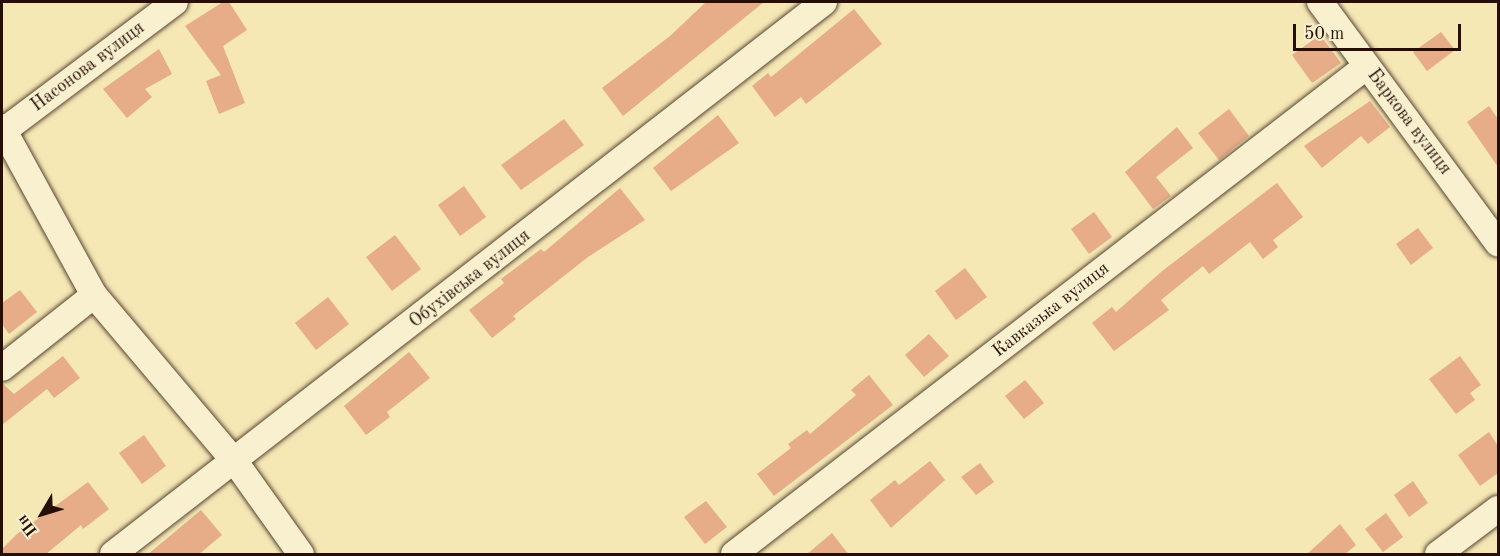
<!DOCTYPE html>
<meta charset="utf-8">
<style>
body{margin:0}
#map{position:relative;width:1500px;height:556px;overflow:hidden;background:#f5e8b5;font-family:"Old Standard TT",serif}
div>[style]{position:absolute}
.building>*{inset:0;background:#e7ac88}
.roads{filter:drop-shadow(0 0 2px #5a4431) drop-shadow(0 0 2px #5a4431)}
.minor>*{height:26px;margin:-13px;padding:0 13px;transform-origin:13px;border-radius:13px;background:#f8f0cf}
span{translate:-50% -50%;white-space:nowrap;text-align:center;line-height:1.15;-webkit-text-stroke:5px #f8f0cf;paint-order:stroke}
.street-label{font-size:18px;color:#270e05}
.frame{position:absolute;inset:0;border:3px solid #270e05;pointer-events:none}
.north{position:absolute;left:12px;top:484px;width:60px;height:60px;-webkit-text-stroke:4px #f8f0cf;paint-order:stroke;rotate:232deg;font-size:16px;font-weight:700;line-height:24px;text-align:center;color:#270e05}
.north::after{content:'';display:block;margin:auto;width:21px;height:27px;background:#270e05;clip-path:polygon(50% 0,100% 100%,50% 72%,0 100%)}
.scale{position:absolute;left:1293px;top:24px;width:168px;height:27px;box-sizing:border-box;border:3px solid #270e05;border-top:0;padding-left:8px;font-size:18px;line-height:21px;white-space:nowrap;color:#270e05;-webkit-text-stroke:4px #f8f0cf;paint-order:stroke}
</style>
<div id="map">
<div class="building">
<div style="clip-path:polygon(223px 2px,229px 2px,247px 30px,223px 46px,245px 103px,219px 114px,206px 81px,221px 75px,185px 26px)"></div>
<div style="clip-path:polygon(706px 2px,764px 2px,623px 116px,602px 88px,670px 36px)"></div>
<div style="clip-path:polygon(854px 9px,882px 44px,806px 104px,801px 97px,775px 117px,752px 86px,768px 73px,771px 77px)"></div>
<div style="clip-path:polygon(1441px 32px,1455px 50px,1427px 71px,1413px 52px)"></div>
<div style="clip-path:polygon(1320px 35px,1341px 63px,1312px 83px,1292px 55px)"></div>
<div style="clip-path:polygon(159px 49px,172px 74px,145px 89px,152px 97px,127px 118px,103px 89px)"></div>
<div style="clip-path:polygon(1370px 101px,1390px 127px,1368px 144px,1361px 136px,1322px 168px,1304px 146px)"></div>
<div style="clip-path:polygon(1489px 106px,1498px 119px,1498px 167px,1467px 122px)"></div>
<div style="clip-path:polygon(1229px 109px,1249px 136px,1219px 160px,1198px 133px)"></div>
<div style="clip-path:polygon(718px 115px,739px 143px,671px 191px,653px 168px)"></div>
<div style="clip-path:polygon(564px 119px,584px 145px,521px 190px,501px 165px)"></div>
<div style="clip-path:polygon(1177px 127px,1193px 148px,1156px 177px,1171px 196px,1153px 209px,1125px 172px)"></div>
<div style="clip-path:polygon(1277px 183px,1303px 217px,1273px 240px,1278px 247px,1263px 259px,1250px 242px,1209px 274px,1203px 266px,1161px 300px,1169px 310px,1114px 351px,1092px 323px,1112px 307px,1116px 312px,1161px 272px)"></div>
<div style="clip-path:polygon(464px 186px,486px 217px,460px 236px,438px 205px)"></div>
<div style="clip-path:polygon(620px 188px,645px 220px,588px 257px,513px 316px,516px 319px,492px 338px,469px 310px,504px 283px,501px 279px,541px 249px,544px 252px)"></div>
<div style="clip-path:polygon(1094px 212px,1112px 237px,1089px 254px,1071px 229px)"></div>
<div style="clip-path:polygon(1418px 228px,1433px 248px,1411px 265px,1396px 244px)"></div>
<div style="clip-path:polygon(395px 235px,421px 269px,392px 291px,366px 257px)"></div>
<div style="clip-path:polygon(965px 268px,987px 297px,956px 320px,935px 291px)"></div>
<div style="clip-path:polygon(20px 290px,37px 312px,9px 334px,2px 324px,2px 303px)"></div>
<div style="clip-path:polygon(328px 297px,349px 324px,316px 350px,295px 323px)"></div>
<div style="clip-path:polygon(929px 334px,949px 356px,924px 377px,905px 355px)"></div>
<div style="clip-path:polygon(409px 352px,430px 378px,387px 412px,390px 417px,366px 435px,344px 406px)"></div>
<div style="clip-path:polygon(63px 356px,80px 378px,54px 398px,47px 389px,2px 425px,2px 383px,14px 394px)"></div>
<div style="clip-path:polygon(1460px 356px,1481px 385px,1470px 393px,1475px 400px,1456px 414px,1429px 379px)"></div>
<div style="clip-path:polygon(869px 375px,893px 405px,774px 496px,757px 474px,791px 448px,788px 444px,807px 430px,810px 434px,856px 395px,851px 390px)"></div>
<div style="clip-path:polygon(1025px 380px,1044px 403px,1024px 419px,1005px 396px)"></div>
<div style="clip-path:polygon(1489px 432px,1498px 446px,1498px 473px,1480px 486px,1458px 455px)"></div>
<div style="clip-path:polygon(144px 435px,166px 466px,142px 484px,119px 453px)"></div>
<div style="clip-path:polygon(930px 461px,945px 480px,891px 528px,870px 500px,895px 480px,899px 485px)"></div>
<div style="clip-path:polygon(980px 463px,994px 482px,976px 495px,961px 477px)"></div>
<div style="clip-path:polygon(1413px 481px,1428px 503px,1409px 517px,1394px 495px)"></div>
<div style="clip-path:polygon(88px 482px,109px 509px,83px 529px,81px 525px,45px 555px,2px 555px,2px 549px,17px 534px)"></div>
<div style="clip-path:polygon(706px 501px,727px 527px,705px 544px,684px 517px)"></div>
<div style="clip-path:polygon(201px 510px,222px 535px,198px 555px,147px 555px)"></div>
<div style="clip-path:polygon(1386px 513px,1403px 537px,1383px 552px,1365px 529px)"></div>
<div style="clip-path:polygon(1340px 524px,1356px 545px,1344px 555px,1306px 555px)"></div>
<div style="clip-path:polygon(832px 533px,849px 555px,806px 555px)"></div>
</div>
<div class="roads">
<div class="minor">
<div style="left:1320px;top:2px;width:300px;rotate:53.6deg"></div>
<div style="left:2px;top:127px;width:192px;rotate:61.3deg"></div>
<div style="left:94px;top:295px;width:220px;rotate:49.8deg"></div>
<div style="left:236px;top:463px;width:112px;rotate:54.5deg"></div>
<div style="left:2px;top:132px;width:216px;rotate:-36.9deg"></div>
<div style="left:2px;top:368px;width:117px;rotate:-38.4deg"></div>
<div style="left:113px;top:554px;width:900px;rotate:-37.82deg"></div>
<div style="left:734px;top:554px;width:799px;rotate:-37.63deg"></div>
<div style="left:1438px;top:554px;width:75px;rotate:-36.9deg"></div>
</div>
</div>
<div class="street-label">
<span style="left:88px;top:67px;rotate:-37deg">Насонова вулиця</span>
<span style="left:1409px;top:122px;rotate:53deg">Баркова вулиця</span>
<span style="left:470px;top:279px;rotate:-38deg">Обухівська вулиця</span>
<span style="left:1051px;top:310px;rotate:-38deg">Кавказька вулиця</span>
</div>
<div class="frame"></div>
<div class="north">Пн</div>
<div class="scale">50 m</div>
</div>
